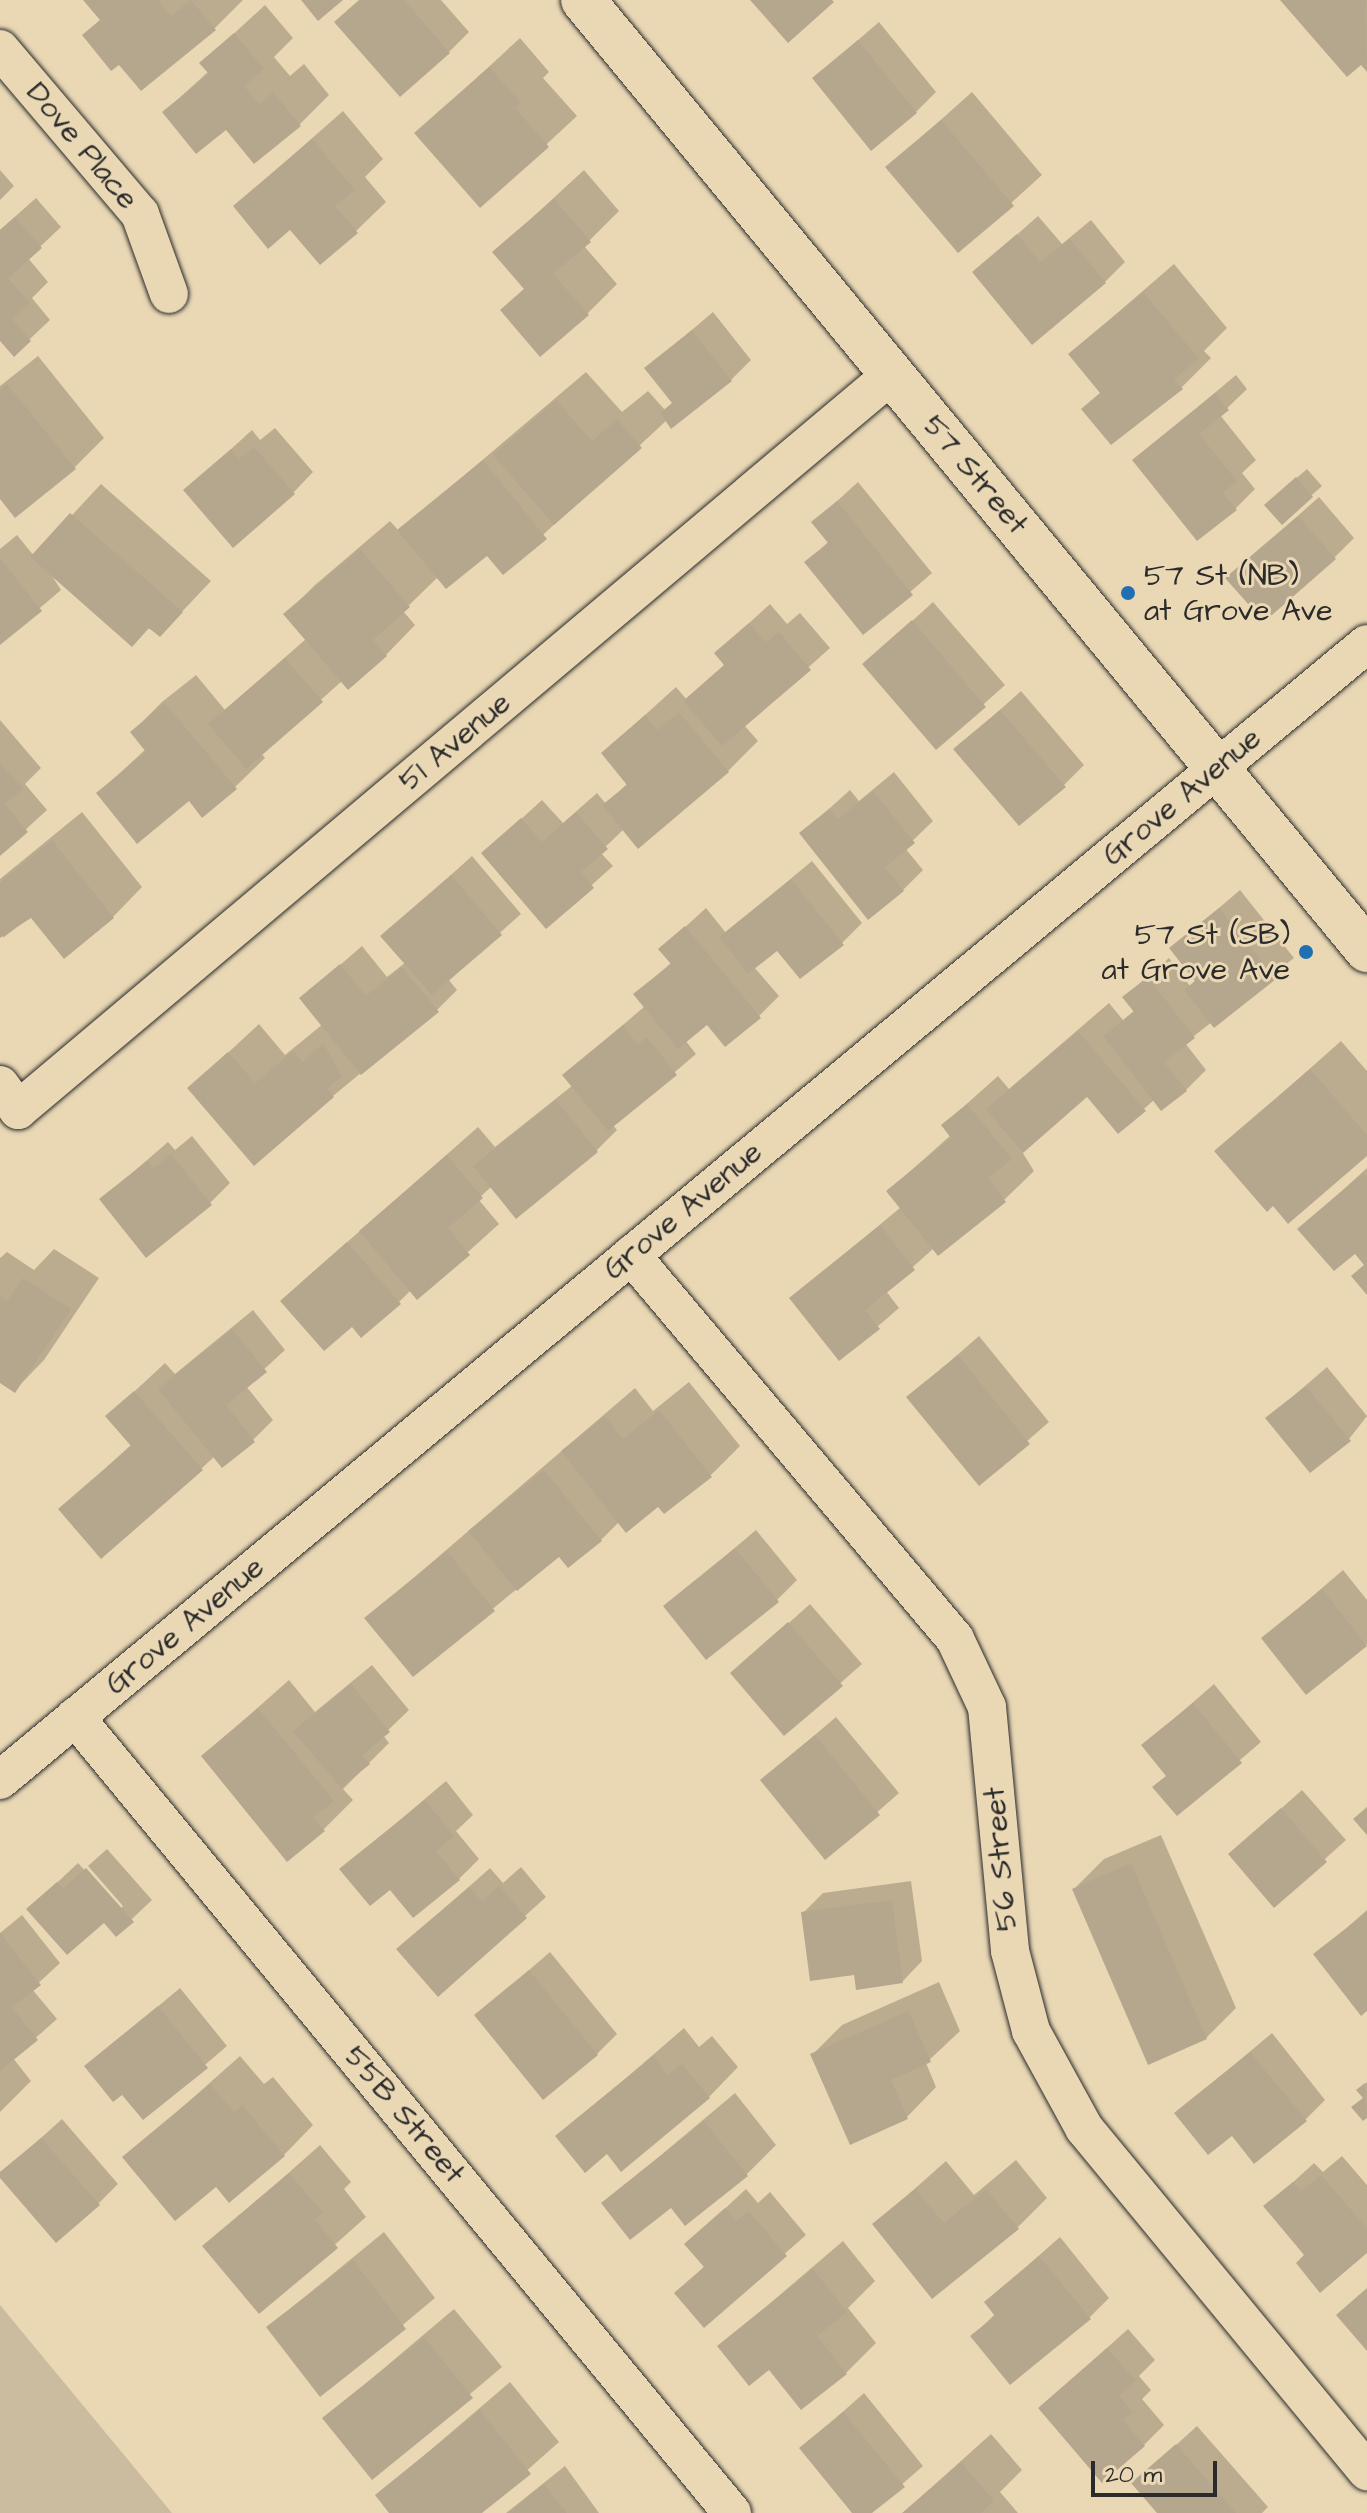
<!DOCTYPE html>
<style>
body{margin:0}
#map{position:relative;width:1367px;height:2513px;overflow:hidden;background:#ead8b5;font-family:"Architects Daughter",sans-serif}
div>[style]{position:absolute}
.green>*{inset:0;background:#cbbc9f}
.shadow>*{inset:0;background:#0003}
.building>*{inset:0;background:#b5a78e}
.roads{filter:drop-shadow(0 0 2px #2b2b2b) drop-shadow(0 0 2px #2b2b2b)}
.street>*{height:38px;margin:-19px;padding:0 19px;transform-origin:19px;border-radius:19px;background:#ead8b5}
.secondary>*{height:44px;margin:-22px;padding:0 22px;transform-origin:22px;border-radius:22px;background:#ead8b5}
.dots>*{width:22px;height:22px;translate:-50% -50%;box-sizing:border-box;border:4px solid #ead8b5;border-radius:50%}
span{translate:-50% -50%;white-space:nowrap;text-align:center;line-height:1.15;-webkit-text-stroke:6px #ead8b5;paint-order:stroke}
.street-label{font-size:30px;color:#2b2b2b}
.poi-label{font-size:30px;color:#2b2b2b}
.left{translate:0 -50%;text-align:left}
.right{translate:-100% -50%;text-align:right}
.scale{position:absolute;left:1091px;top:2461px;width:126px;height:36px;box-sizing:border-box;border:4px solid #2b2b2b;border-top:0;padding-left:10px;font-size:24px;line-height:28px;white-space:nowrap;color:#2b2b2b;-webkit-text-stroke:6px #ead8b5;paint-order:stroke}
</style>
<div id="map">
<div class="green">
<div style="clip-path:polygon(0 2305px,172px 2513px,0 2513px)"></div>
</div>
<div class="shadow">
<div style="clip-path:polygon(86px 0,243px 0,214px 29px,120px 63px,85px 35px,101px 19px)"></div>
<div style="clip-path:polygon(359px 0,441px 0,469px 32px,449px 52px)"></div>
<div style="clip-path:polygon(1284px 0,1367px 0,1367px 69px,1361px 62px)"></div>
<div style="clip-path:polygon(265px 5px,293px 38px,274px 57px,290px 76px,304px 64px,329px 95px,300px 124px,164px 112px,209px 71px,202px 63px)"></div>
<div style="clip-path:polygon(879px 22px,936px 92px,916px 112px,814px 78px)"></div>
<div style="clip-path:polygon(520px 38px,549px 72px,543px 78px,577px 116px,480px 206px,416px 134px)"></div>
<div style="clip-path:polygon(972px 92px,1042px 175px,959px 250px,888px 167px)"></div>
<div style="clip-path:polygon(343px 111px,383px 159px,365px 177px,386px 202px,356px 231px,291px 228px,235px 206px)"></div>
<div style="clip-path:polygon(0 170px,14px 186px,0 200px)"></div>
<div style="clip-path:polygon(584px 170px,619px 211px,584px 246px,617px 284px,587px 314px,502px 310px,525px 288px,495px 252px)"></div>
<div style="clip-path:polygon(36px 198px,61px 227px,28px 258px,48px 282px,32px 298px,50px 320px,14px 354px,0 338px,0 230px)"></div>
<div style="clip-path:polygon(1038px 216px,1062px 244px,1091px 220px,1125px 262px,1105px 282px,975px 272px)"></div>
<div style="clip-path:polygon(1174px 264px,1227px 328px,1204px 351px,1211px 358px,1181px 388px,1101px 392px,1070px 354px)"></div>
<div style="clip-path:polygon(713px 312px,751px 360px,731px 380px,667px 420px,503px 572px,488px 553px,438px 577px,403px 611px,415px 625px,386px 655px,342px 681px,261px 753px,265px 758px,235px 787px,189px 798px,98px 793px,146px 749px,132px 732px,162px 702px,196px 675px,225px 710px,306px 639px,286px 614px,315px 585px,390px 521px,399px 531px,586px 372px,622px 412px,648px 391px,665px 410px,674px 402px,647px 368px)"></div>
<div style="clip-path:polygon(38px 356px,104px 438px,74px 468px,0 496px,0 386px)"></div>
<div style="clip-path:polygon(1236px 375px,1247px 389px,1220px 415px,1256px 460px,1242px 473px,1255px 489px,1235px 509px,1135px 460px)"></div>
<div style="clip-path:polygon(275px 428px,313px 472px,294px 492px,186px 490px,252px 430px,260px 440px)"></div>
<div style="clip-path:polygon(1307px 469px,1322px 486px,1282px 522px,1276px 496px)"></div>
<div style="clip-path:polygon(858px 482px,932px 573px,864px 632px,807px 563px,829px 541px,814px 522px)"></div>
<div style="clip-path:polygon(101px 484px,211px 581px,160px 635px,49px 571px,61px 590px,0 642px,0 549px,17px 535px,34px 556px)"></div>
<div style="clip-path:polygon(1319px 497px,1354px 538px,1334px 558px,1228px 578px)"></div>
<div style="clip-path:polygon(933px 602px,1005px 685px,936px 747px,865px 664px)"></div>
<div style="clip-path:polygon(770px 604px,787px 624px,800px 613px,830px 648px,744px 725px,758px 741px,728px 771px,639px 847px,624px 829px,600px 852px,613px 866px,546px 926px,484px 853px,542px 800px,563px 823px,597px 793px,606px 804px,628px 783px,603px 753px,676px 687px,687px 700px,726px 664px,716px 653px)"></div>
<div style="clip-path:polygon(1021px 691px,1084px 765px,1064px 785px,956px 749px)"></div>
<div style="clip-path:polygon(0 720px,41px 768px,25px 784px,47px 810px,0 853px)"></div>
<div style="clip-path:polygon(894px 772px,933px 821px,905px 848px,923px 870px,903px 890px,801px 834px,850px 790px,859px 801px)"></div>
<div style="clip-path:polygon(82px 812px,142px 887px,113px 917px,31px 916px,3px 938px,0 879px)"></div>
<div style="clip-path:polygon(472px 856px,521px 914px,448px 979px,457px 990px,437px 1010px,333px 1096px,190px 1088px,259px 1024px,285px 1055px,323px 1024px,302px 998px,362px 946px,387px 977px,406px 962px,383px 936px)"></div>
<div style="clip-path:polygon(812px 861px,862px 923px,842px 943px,778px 948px,754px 967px,779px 996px,759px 1016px,707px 1022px,685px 1040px,696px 1054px,613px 1125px,617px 1130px,597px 1150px,516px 1216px,492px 1186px,478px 1199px,499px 1224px,418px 1297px,411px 1290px,399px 1302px,303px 1281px,478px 1127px,495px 1147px,573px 1085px,565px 1075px,645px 1006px,636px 994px,672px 962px,661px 949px,706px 908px,726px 933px)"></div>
<div style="clip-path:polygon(1240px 890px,1294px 958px,1185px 1043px,1206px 1070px,1186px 1090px,1154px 1100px,1119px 1131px,1088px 1095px,1016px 1142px,1034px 1171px,1004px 1200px,934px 1248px,886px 1291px,899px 1308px,840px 1359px,792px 1298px,901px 1207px,888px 1191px,951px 1135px,943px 1125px,998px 1076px,1009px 1089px,1109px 1003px,1123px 1020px,1135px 1010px,1124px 997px,1169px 958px,1190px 986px,1196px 980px,1171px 949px)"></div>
<div style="clip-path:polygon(1341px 1041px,1367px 1071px,1367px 1153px,1273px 1203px,1217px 1151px)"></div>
<div style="clip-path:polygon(192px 1136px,230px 1183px,210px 1203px,102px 1199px,168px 1142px,175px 1150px)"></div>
<div style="clip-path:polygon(1367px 1168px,1367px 1292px,1366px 1264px,1355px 1251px,1300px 1229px)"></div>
<div style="clip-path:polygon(54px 1249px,99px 1278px,44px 1360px,15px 1390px,0 1380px,0 1258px,7px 1252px,34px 1270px)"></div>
<div style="clip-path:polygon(253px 1310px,285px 1350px,246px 1386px,273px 1420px,253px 1440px,215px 1456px,201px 1469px,61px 1509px,132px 1444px,108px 1416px,165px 1363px,175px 1374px)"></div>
<div style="clip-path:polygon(979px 1336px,1049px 1422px,979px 1483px,909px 1397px)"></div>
<div style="clip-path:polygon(1327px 1367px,1367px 1416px,1349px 1439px,1268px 1418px)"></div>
<div style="clip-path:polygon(689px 1382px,740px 1446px,710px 1476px,619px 1522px,601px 1540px,559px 1554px,413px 1675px,367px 1618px,635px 1388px,653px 1411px)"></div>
<div style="clip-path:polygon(756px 1530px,797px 1580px,777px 1600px,665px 1607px)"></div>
<div style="clip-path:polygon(1343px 1570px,1367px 1600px,1367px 1644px,1306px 1692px,1264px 1638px)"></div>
<div style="clip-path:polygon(810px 1604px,862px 1664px,784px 1733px,733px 1673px)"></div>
<div style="clip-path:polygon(372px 1665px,409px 1710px,383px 1735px,389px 1743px,343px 1789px,353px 1800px,323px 1830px,203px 1756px,289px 1680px,315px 1712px)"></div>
<div style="clip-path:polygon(1214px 1684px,1261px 1742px,1177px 1814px,1168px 1775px,1144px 1745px)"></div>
<div style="clip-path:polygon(836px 1717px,899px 1793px,825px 1858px,762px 1780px)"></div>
<div style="clip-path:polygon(446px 1781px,473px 1815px,456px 1831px,479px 1859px,459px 1879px,391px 1887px,342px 1869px)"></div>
<div style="clip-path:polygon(1302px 1790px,1346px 1840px,1274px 1905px,1230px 1854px)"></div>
<div style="clip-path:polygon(1161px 1835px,1236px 2008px,1206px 2038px,1074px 1889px,1104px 1859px)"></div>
<div style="clip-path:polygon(107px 1849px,152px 1900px,116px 1934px,104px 1920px,29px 1909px,78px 1863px,120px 1909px,123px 1906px,88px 1866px)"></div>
<div style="clip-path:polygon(521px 1867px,546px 1897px,438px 1994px,399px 1949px,490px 1868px,503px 1883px)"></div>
<div style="clip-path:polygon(911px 1881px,922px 1961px,902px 1982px,803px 1913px,823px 1893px)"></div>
<div style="clip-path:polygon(1367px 1910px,1367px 2009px,1316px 1955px)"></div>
<div style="clip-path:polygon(22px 1915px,60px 1963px,32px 1989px,57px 2019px,13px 2058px,31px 2081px,0 2112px,0 1933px)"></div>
<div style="clip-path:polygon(550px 1952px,617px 2034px,597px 2054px,477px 2015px)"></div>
<div style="clip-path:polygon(939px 1982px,960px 2031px,926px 2063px,936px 2087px,907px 2117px,812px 2055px,842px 2025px)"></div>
<div style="clip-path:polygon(180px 1988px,227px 2046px,143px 2118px,123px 2092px,87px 2066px)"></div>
<div style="clip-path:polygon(684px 2028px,699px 2047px,712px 2036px,738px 2067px,709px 2097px,608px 2152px,558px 2137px)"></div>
<div style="clip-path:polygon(1272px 2033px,1325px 2100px,1305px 2120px,1177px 2113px)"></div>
<div style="clip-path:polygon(240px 2056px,264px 2084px,273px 2077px,313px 2125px,284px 2155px,217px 2185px,125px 2158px)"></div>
<div style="clip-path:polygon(1367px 2082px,1367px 2115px,1363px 2119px,1353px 2107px,1364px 2097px,1359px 2090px)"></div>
<div style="clip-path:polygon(735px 2093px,776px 2145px,746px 2175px,671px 2205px,604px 2203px)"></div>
<div style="clip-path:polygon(62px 2119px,118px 2184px,98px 2204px,0 2175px)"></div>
<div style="clip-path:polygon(320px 2145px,351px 2182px,344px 2189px,366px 2217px,259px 2312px,205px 2247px)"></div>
<div style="clip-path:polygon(1342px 2156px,1367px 2185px,1367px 2250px,1307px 2255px,1266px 2207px,1314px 2163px,1323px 2172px)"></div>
<div style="clip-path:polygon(1016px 2160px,1047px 2198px,1017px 2228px,875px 2224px,946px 2161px,974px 2195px)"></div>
<div style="clip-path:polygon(746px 2189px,758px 2203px,770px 2192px,806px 2235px,704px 2325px,676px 2293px,705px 2266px,687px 2244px)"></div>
<div style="clip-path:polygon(384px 2232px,435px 2298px,320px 2394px,268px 2327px)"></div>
<div style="clip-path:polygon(1060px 2237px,1109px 2298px,1089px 2318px,973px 2336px,996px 2313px,986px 2302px)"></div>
<div style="clip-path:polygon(843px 2241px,875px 2281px,848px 2308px,876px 2343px,846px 2373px,770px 2367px,720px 2346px)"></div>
<div style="clip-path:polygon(454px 2309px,502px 2367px,372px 2477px,325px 2418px)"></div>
<div style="clip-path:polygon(1128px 2329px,1155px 2360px,1139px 2376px,1151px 2390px,1142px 2399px,1164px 2425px,1144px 2445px,1040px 2408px)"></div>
<div style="clip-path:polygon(510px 2382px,559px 2442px,479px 2513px,392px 2513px,378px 2495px)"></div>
<div style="clip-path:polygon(864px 2393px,923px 2466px,869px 2513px,854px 2513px,802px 2448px)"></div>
<div style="clip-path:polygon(1197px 2426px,1268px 2507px,1262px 2513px,1160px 2513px,1134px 2483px)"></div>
<div style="clip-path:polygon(991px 2434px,1022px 2470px,1000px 2492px,1018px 2513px,903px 2513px)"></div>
<div style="clip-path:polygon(565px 2466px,599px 2513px,506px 2513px)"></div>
</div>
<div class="building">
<div style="clip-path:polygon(83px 0,158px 0,171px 16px,191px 0,216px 30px,141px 91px,119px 65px,111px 71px,82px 35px,100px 20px)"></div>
<div style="clip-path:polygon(301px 0,343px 0,318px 21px)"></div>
<div style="clip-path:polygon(359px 0,404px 0,450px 53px,400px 97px,334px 22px)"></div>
<div style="clip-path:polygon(750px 0,832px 0,834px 2px,788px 43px)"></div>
<div style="clip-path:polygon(1280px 0,1366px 0,1367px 72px,1361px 65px,1347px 77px)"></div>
<div style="clip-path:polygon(234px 33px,264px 69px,244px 86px,259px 104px,273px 92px,301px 126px,254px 164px,226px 130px,196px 154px,162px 112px,209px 74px,199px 63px)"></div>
<div style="clip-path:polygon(858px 40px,917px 113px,871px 151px,812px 78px)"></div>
<div style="clip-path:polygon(489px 67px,521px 103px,515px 108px,549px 147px,480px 208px,414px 133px)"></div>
<div style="clip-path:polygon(941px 120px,1014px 206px,958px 253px,885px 167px)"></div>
<div style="clip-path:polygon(312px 139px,355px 190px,335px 206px,358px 233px,320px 265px,290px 230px,268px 249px,233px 206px)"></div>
<div style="clip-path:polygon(554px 199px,591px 242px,553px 274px,589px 315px,540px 357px,500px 310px,524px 289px,492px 252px)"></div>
<div style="clip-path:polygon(15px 217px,42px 248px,8px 278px,30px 303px,12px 319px,31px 341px,14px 357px,0 341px,0 230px)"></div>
<div style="clip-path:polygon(1017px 234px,1040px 262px,1070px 239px,1106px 283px,1032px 345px,972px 272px)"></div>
<div style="clip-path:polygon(1143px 292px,1199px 359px,1174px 379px,1183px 389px,1111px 445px,1081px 409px,1100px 393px,1068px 354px)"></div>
<div style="clip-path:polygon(692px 330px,732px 381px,671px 429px,660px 413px,672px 403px,644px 368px)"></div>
<div style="clip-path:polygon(7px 384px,76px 469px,15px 518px,0 499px,0 390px)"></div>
<div style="clip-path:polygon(1215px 393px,1229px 410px,1199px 434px,1237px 481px,1223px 493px,1237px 510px,1197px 541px,1132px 460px)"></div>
<div style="clip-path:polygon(556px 400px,592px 441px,617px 419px,642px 448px,554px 525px,493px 455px)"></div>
<div style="clip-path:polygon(254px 447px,295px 494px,233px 548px,183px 490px,231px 449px,239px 459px)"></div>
<div style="clip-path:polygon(483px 460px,547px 539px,503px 575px,487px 556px,446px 589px,397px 530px)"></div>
<div style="clip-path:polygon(1296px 477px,1313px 497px,1282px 525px,1264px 505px)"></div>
<div style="clip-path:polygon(837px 501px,913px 595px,863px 635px,804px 562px,828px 543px,811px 522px)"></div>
<div style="clip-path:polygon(70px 513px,183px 612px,160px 637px,149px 628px,132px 647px,30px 557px)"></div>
<div style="clip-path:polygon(1298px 516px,1336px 559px,1264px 622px,1225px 578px)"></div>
<div style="clip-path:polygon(360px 549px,410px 607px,373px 640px,387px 656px,348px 690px,283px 614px)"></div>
<div style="clip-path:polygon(0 558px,42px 611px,0 645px)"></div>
<div style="clip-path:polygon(912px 620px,986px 707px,936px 750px,862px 664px)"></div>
<div style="clip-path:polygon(749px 623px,766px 642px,779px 632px,811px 670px,722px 746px,683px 701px,724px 665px,714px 653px)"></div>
<div style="clip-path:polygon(285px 658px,323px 702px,246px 769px,208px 724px)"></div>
<div style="clip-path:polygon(165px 703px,237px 789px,202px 818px,189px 801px,137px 844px,96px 793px,146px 752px,130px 732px)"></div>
<div style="clip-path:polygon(1000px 710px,1066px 787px,1019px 826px,953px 749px)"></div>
<div style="clip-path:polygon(679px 712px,729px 772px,638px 849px,602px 805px,627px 785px,601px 753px,645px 715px,657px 730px)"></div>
<div style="clip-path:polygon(0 763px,23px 789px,5px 804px,28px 832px,0 856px)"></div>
<div style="clip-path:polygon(873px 791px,915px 843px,885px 867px,904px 891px,868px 920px,799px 833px,829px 809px,838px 819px)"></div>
<div style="clip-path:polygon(576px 812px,608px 849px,581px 872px,594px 888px,546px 929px,481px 853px,521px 818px,542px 842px)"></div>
<div style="clip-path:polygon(52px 840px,114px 918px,64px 959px,31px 918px,0 938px,0 882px)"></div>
<div style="clip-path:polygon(451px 875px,502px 935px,432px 995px,380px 936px)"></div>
<div style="clip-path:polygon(791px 879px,844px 945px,800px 979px,777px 951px,748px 974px,719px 937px)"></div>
<div style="clip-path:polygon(1219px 908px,1276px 979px,1214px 1028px,1184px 990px,1195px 981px,1169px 948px)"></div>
<div style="clip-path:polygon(685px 926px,761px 1018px,725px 1047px,707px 1025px,678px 1049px,633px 994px,671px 964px,658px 949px)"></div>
<div style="clip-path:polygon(340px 964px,366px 996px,402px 967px,439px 1012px,361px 1075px,299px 998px)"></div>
<div style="clip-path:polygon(1148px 977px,1195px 1038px,1164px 1062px,1187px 1091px,1161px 1111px,1103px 1036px,1134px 1012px,1122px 997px)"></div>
<div style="clip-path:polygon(623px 1025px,638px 1045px,647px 1037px,677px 1075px,608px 1131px,562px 1075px)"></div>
<div style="clip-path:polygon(1078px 1031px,1146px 1111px,1118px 1134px,1087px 1097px,1023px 1153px,986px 1109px)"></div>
<div style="clip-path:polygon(323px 1043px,342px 1076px,327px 1089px,334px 1097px,254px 1166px,187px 1088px,228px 1052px,255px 1083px,293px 1051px,303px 1062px)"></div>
<div style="clip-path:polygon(1310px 1069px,1367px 1135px,1367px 1156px,1288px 1224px,1273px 1206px,1267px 1212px,1214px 1151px)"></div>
<div style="clip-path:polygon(556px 1100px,598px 1152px,516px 1219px,473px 1166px)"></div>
<div style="clip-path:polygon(967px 1104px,1012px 1159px,988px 1178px,1006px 1202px,938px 1256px,886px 1191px,951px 1138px,941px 1125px)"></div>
<div style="clip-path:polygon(171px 1154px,212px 1205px,146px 1258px,99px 1199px,147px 1161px,154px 1168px)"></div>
<div style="clip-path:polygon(447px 1155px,483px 1198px,448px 1228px,470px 1255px,417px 1300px,359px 1231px)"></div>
<div style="clip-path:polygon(1363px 1173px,1367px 1177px,1367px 1295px,1351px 1276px,1364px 1265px,1355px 1254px,1334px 1271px,1297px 1229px)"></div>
<div style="clip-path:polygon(880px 1225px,915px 1270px,865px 1310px,880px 1329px,839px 1361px,789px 1298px)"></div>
<div style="clip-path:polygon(347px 1242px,401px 1304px,361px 1338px,352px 1327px,324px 1351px,280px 1301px)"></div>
<div style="clip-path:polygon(23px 1278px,71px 1309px,15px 1393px,0 1383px,0 1296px,7px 1301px)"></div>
<div style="clip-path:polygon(232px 1329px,267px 1372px,226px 1405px,255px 1442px,222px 1468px,158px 1389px)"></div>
<div style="clip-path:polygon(958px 1355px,1030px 1444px,979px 1486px,906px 1397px)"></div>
<div style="clip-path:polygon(1306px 1386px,1351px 1441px,1310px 1473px,1265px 1418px)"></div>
<div style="clip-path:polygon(134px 1391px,203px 1470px,101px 1559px,58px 1509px,131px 1446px,105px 1416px)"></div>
<div style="clip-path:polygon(659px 1410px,712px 1477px,664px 1514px,658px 1507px,626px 1533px,561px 1451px,605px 1416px,623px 1439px)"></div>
<div style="clip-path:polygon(544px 1470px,602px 1541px,568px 1568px,559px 1557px,517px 1591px,468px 1531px)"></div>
<div style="clip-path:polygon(735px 1548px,779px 1602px,706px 1660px,663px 1606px)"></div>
<div style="clip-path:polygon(447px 1551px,495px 1611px,413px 1677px,364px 1618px)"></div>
<div style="clip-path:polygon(1322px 1589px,1367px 1646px,1306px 1695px,1261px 1638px)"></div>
<div style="clip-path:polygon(788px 1622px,843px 1686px,784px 1736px,730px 1673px)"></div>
<div style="clip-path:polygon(351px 1684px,390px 1732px,362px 1755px,370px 1764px,341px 1788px,293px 1731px)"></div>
<div style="clip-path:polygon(1193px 1703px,1242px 1763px,1177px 1816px,1152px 1787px,1166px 1776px,1141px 1745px)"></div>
<div style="clip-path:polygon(258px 1708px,334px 1801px,313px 1818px,325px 1831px,287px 1862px,201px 1756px)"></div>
<div style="clip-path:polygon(815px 1735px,880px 1815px,825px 1860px,760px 1780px)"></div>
<div style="clip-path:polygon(425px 1800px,454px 1836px,436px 1851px,460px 1880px,413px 1918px,390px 1890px,370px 1906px,339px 1869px)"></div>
<div style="clip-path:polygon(1367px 1807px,1367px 1835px,1353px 1819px)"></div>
<div style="clip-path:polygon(1281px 1808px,1327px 1862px,1274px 1908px,1228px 1854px)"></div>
<div style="clip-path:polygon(1131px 1863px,1207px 2039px,1148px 2065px,1072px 1889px)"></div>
<div style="clip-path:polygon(86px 1868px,134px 1922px,116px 1937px,104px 1923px,67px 1955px,26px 1909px,57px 1882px,63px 1888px)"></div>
<div style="clip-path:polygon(499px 1886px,527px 1918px,438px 1997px,396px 1949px,469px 1887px,482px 1901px)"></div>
<div style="clip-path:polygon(892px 1900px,903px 1983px,856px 1990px,854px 1975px,810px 1981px,801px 1912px)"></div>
<div style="clip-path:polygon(1367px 1912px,1367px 2011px,1361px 2016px,1313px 1954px)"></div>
<div style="clip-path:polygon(0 1933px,41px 1985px,12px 2007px,38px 2040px,0 2071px)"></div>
<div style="clip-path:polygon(529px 1970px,598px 2055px,543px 2100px,474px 2015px)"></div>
<div style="clip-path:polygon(158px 2006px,208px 2068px,143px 2120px,122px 2095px,113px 2102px,84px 2066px)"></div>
<div style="clip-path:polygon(909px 2011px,931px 2062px,891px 2080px,908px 2119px,850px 2145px,810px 2054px)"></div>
<div style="clip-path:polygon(1250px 2052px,1307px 2121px,1254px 2164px,1232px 2136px,1208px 2155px,1174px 2113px)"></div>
<div style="clip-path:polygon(653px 2056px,668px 2075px,682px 2064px,710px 2098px,621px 2172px,607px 2154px,585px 2173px,555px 2136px)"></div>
<div style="clip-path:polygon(1365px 2083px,1367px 2118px,1363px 2121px,1351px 2107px,1363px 2098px,1356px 2090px)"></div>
<div style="clip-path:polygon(210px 2084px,234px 2112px,242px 2105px,285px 2156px,229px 2203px,216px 2187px,175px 2221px,122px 2157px)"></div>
<div style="clip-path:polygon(704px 2121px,748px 2176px,685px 2226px,671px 2208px,630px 2240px,601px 2203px)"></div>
<div style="clip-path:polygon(41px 2138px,100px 2205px,56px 2243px,0 2178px,0 2172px)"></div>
<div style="clip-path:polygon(289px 2173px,323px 2213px,315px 2220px,338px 2248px,259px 2314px,202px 2246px)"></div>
<div style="clip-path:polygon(1321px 2175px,1367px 2228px,1367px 2253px,1320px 2293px,1296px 2263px,1304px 2255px,1263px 2206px,1293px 2182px,1301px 2191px)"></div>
<div style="clip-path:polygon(915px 2189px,944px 2223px,986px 2189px,1019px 2229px,932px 2299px,872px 2224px)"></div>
<div style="clip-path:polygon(725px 2208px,736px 2221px,749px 2211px,787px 2256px,704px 2328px,674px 2293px,704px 2267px,684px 2244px)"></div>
<div style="clip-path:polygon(1039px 2256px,1091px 2319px,1010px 2385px,970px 2336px,995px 2316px,984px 2302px)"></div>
<div style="clip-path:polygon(353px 2260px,406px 2329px,320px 2397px,266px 2327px)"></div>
<div style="clip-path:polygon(813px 2269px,847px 2312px,817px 2336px,847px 2374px,801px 2410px,769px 2370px,749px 2386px,717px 2346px)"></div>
<div style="clip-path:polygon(1367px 2288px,1367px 2351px,1336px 2315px)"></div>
<div style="clip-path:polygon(424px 2337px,473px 2398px,372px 2480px,322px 2418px)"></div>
<div style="clip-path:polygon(1107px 2348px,1136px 2381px,1119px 2396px,1133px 2412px,1123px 2420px,1145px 2446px,1102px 2483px,1038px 2408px)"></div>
<div style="clip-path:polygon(480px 2410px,531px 2474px,482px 2513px,389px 2513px,375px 2495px)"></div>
<div style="clip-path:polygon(843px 2412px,905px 2487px,872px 2513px,852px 2513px,799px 2448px)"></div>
<div style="clip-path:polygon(1176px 2444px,1236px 2513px,1157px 2513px,1131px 2483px)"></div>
<div style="clip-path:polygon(961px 2462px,994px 2501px,981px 2513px,902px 2513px)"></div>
<div style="clip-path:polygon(544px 2484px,567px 2513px,508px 2513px)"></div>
</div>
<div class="roads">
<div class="street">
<div style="left:0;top:49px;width:216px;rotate:49.7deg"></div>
<div style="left:140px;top:214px;width:85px;rotate:70.1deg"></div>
<div style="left:0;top:1085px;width:31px;rotate:54deg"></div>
<div style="left:18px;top:1110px;width:1141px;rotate:-40.09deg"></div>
<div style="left:631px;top:1255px;width:502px;rotate:49.84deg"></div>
<div style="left:955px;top:1639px;width:75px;rotate:64.8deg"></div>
<div style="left:987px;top:1707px;width:245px;rotate:84.6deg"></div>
<div style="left:1010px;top:1951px;width:83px;rotate:75.3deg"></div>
<div style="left:1031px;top:2031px;width:111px;rotate:61.3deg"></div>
<div style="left:1084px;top:2128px;width:445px;rotate:50.5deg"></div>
<div style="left:75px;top:1717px;width:1032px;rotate:50.46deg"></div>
<div style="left:0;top:1780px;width:1777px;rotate:-39.73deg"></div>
</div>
<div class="secondary">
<div style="left:583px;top:0;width:1232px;rotate:50.47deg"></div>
</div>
</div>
<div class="dots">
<div style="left:1128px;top:593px;background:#1f6fb2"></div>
<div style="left:1306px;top:952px;background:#1f6fb2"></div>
</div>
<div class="street-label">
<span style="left:82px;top:146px;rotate:50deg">Dove Place</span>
<span style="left:975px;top:475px;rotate:50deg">57 Street</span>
<span style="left:455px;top:742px;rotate:-40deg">51 Avenue</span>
<span style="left:1182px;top:797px;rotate:-40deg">Grove Avenue</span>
<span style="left:683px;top:1211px;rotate:-40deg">Grove Avenue</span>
<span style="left:185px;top:1626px;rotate:-40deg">Grove Avenue</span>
<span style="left:1001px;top:1859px;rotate:-95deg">56 Street</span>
<span style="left:404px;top:2115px;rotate:50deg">55B Street</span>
</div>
<div class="poi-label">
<span class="left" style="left:1144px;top:593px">57 St (NB)<br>at Grove Ave</span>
<span class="right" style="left:1290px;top:952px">57 St (SB)<br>at Grove Ave</span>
</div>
<div class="scale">20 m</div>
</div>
